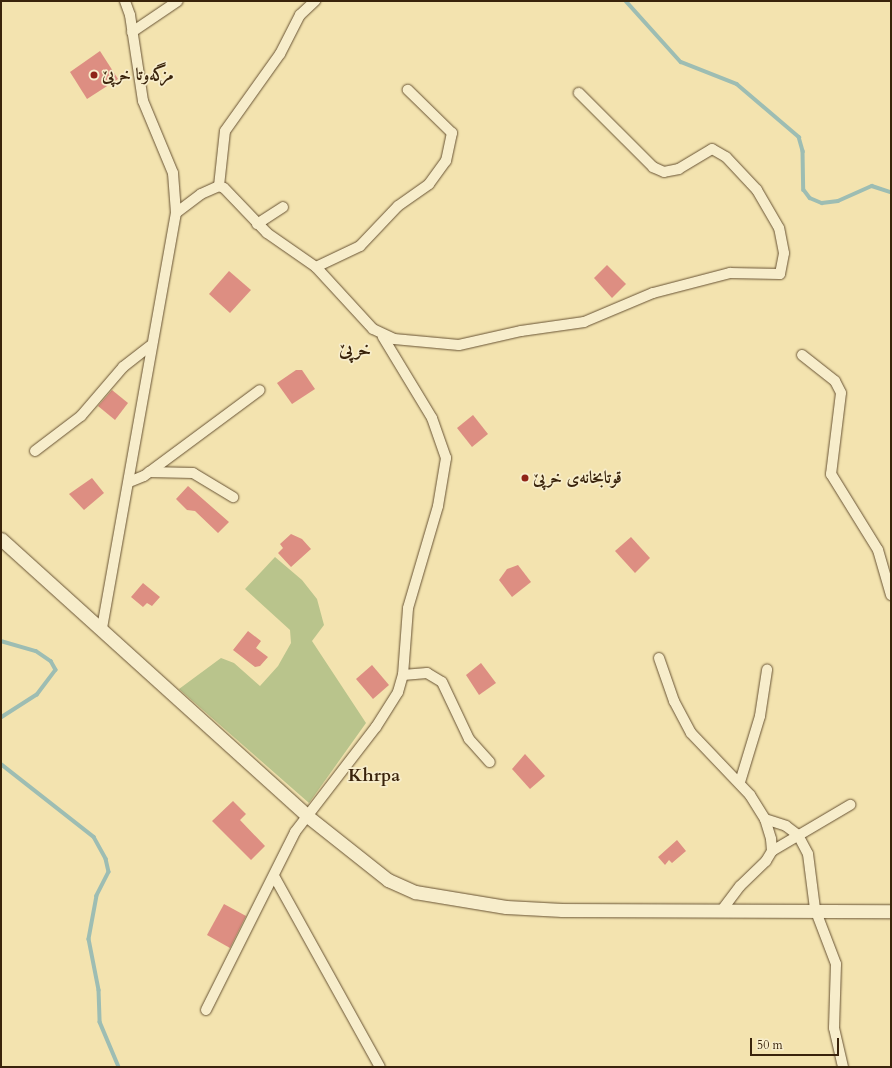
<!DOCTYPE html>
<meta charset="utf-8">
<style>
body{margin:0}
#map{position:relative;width:892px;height:1068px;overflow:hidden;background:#f3e3af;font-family:Cardo,Amiri,serif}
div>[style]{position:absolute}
.green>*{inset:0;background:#b9c48c}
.stream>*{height:3.5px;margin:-1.75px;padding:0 1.75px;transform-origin:1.75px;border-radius:1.75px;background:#9dbdb3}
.building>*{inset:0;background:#dd8e82}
.roads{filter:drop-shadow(0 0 1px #685334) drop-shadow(0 0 1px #685334)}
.minor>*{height:10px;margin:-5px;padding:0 5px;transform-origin:5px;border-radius:5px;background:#f7edcb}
.tertiary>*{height:13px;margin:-6.5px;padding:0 6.5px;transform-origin:6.5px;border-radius:6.5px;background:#f7edcb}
.dots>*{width:11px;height:11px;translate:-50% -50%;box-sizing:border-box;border:2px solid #f7edcb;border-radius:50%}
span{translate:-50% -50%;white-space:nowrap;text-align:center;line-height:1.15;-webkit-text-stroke:3.5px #f7edcb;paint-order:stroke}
.poi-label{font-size:17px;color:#39230b;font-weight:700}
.left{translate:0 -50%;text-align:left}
.neighbourhood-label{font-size:18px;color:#39230b;font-weight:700}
.quarter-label{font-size:19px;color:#39230b;font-weight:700}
.frame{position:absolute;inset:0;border:2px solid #39230b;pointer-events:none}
.scale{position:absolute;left:750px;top:1038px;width:89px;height:18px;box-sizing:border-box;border:2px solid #39230b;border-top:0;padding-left:5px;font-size:12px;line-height:14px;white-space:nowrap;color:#39230b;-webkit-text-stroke:3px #f7edcb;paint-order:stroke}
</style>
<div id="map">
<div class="green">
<div style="clip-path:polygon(275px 557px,302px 580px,317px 599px,324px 625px,312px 641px,366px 723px,309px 803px,179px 689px,221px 658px,234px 663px,260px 686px,278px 666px,291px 643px,290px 630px,245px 589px)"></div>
</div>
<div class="stream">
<div style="left:626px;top:1px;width:82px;rotate:48deg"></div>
<div style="left:681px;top:62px;width:60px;rotate:21.4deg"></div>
<div style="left:737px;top:84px;width:82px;rotate:40.5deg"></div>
<div style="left:799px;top:137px;width:15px;rotate:74deg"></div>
<div style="left:803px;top:151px;width:39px;rotate:89deg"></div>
<div style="left:804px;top:190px;width:10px;rotate:53deg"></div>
<div style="left:810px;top:198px;width:13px;rotate:23deg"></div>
<div style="left:822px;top:203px;width:16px;rotate:-7deg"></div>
<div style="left:838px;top:201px;width:37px;rotate:-24deg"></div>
<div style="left:872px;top:186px;width:20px;rotate:18deg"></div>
<div style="left:1px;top:641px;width:36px;rotate:16deg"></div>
<div style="left:36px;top:651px;width:18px;rotate:34deg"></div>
<div style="left:51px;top:661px;width:10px;rotate:61deg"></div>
<div style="left:56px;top:670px;width:31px;rotate:127deg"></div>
<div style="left:37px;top:695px;width:43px;rotate:147.4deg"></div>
<div style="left:1px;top:764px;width:118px;rotate:38.1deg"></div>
<div style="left:94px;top:837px;width:25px;rotate:61deg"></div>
<div style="left:106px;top:859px;width:13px;rotate:77deg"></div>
<div style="left:109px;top:872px;width:27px;rotate:117deg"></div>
<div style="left:97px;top:896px;width:44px;rotate:100.5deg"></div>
<div style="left:89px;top:939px;width:52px;rotate:78.9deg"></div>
<div style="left:99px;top:990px;width:32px;rotate:88deg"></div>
<div style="left:100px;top:1022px;width:49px;rotate:67.1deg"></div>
</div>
<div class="building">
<div style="clip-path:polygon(100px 51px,118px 79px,87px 99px,70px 72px)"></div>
<div style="clip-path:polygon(607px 265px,626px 284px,612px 298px,594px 278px)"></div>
<div style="clip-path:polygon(229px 271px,251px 290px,230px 313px,209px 294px)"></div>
<div style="clip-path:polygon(296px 370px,302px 370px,315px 389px,292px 404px,277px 383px)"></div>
<div style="clip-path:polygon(112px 390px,128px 403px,115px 420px,98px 406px)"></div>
<div style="clip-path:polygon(473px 415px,488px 434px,472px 447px,457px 428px)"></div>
<div style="clip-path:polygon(92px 478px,104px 493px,84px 510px,69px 494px)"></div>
<div style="clip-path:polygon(188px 486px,229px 522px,218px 533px,195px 511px,187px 510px,176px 499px)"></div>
<div style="clip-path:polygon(291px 534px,302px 539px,311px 549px,291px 567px,278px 553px,283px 548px,280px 544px)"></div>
<div style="clip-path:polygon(631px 537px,650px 558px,635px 573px,615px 551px)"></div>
<div style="clip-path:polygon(518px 565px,531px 582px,512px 597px,499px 580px,507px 569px)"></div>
<div style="clip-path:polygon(143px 583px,160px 597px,152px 606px,147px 603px,143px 607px,131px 597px)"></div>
<div style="clip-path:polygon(248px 631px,261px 641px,256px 648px,268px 657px,260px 666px,255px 667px,233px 650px)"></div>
<div style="clip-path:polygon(481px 663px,496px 683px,479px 695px,466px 675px)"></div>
<div style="clip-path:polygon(372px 665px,389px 685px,373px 699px,356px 679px)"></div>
<div style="clip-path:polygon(525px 754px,545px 776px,530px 789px,512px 769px)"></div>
<div style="clip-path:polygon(233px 801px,246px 814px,240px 820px,265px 846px,251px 860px,212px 821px)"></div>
<div style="clip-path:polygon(677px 840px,686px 851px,672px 863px,669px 860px,665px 865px,658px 857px)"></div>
<div style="clip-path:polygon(224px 904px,246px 916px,230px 948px,207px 935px)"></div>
</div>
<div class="roads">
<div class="minor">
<div style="left:132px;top:32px;width:55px;rotate:-34deg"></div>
<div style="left:219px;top:186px;width:55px;rotate:-83.8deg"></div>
<div style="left:225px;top:131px;width:95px;rotate:-54.5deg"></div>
<div style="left:280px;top:54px;width:44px;rotate:-62.9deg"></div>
<div style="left:300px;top:15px;width:21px;rotate:-43deg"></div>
<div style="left:176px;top:213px;width:31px;rotate:-37deg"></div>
<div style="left:201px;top:194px;width:20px;rotate:-24deg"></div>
<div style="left:219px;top:186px;width:5px;rotate:22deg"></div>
<div style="left:224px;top:188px;width:62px;rotate:46.3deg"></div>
<div style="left:267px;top:233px;width:60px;rotate:34.8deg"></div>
<div style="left:316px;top:267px;width:84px;rotate:47.4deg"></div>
<div style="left:373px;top:329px;width:23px;rotate:25deg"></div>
<div style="left:394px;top:339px;width:65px;rotate:5.3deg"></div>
<div style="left:459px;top:345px;width:64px;rotate:-12.7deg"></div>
<div style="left:521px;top:331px;width:64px;rotate:-8.1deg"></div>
<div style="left:584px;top:322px;width:75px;rotate:-22.8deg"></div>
<div style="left:653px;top:293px;width:80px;rotate:-14.6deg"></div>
<div style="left:730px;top:273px;width:50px;rotate:1.1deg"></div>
<div style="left:780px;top:274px;width:21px;rotate:-79deg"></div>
<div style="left:784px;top:253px;width:25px;rotate:-101deg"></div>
<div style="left:779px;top:228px;width:44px;rotate:-120.1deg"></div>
<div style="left:757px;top:190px;width:45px;rotate:-133.2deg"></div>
<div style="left:726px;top:157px;width:16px;rotate:-150deg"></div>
<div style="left:712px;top:149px;width:39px;rotate:149deg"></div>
<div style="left:679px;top:169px;width:15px;rotate:169deg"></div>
<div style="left:664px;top:172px;width:12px;rotate:-156deg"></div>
<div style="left:653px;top:167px;width:105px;rotate:-135deg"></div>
<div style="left:257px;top:224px;width:31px;rotate:-33deg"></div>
<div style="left:316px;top:267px;width:49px;rotate:-25.5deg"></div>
<div style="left:360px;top:246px;width:55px;rotate:-46.5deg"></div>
<div style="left:398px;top:206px;width:38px;rotate:-35deg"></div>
<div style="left:429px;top:184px;width:29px;rotate:-54deg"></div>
<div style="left:446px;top:161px;width:29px;rotate:-78deg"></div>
<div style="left:452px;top:133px;width:62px;rotate:-135.7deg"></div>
<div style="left:802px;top:355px;width:42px;rotate:38.2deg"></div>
<div style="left:835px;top:381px;width:13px;rotate:63deg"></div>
<div style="left:841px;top:393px;width:82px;rotate:97deg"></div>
<div style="left:831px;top:474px;width:89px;rotate:58.3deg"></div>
<div style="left:878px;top:550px;width:47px;rotate:73.9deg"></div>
<div style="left:35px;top:451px;width:58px;rotate:-37.3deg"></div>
<div style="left:81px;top:416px;width:65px;rotate:-49.4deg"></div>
<div style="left:123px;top:367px;width:34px;rotate:-38deg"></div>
<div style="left:149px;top:472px;width:44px;rotate:1.3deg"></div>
<div style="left:193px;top:473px;width:47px;rotate:31deg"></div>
<div style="left:129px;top:482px;width:16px;rotate:-22deg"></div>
<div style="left:144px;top:476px;width:144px;rotate:-36.6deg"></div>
<div style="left:102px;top:628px;width:422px;rotate:-79.9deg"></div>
<div style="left:176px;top:213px;width:40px;rotate:-94.3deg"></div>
<div style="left:173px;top:173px;width:78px;rotate:-112.6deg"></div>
<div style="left:143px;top:101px;width:87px;rotate:-98.6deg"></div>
<div style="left:130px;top:15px;width:15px;rotate:-110deg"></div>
<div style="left:659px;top:658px;width:46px;rotate:70.8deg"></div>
<div style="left:674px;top:701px;width:36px;rotate:62deg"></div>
<div style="left:691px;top:733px;width:86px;rotate:46.4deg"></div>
<div style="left:750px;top:795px;width:28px;rotate:58deg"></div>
<div style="left:765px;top:819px;width:21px;rotate:73deg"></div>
<div style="left:771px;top:839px;width:12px;rotate:85deg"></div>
<div style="left:772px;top:851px;width:12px;rotate:121deg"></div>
<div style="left:766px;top:861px;width:36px;rotate:136deg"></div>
<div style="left:740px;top:886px;width:30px;rotate:127deg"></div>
<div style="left:403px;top:675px;width:24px;rotate:-5deg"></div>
<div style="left:427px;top:673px;width:17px;rotate:31deg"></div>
<div style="left:442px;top:682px;width:63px;rotate:64.7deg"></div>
<div style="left:469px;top:739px;width:31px;rotate:48deg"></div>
<div style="left:740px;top:782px;width:69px;rotate:-73.1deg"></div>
<div style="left:760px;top:716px;width:47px;rotate:-81.3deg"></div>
<div style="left:765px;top:819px;width:22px;rotate:18deg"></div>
<div style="left:786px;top:826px;width:15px;rotate:37deg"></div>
<div style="left:798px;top:835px;width:21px;rotate:62deg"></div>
<div style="left:808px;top:854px;width:55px;rotate:82.7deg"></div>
<div style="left:815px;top:909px;width:59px;rotate:69.1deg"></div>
<div style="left:836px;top:964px;width:64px;rotate:91.8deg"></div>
<div style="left:834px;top:1028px;width:40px;rotate:77deg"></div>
<div style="left:772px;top:851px;width:91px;rotate:-30.5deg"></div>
<div style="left:274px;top:876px;width:218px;rotate:61deg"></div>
<div style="left:206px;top:1010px;width:199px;rotate:-63.4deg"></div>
<div style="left:295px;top:832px;width:133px;rotate:-52.4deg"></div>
<div style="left:376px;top:727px;width:41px;rotate:-57.8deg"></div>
<div style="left:398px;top:692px;width:18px;rotate:-74deg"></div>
<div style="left:403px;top:675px;width:67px;rotate:-85.7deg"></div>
<div style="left:408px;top:608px;width:106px;rotate:-73.6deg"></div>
<div style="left:438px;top:506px;width:49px;rotate:-80.5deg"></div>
<div style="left:446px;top:458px;width:42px;rotate:-109.3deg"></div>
<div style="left:432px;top:418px;width:95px;rotate:-121.2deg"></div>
</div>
<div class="tertiary">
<div style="left:1px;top:539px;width:411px;rotate:42.1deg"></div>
<div style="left:306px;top:815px;width:105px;rotate:38.4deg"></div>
<div style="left:388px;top:880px;width:30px;rotate:24deg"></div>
<div style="left:415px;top:892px;width:92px;rotate:9.4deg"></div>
<div style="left:506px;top:907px;width:56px;rotate:3.1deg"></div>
<div style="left:562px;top:910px;width:329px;rotate:0.2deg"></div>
</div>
</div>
<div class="dots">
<div style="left:94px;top:75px;background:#8f2418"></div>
<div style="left:525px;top:478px;background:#8f2418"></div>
</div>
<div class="poi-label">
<span class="left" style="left:102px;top:75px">مزگەوتا خرپێ</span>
<span class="left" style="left:533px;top:478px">قوتابخانەی خرپێ</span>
</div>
<div class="neighbourhood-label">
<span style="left:374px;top:776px">Khrpa</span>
</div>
<div class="quarter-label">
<span style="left:355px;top:350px">خرپێ</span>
</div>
<div class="frame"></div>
<div class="scale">50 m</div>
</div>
